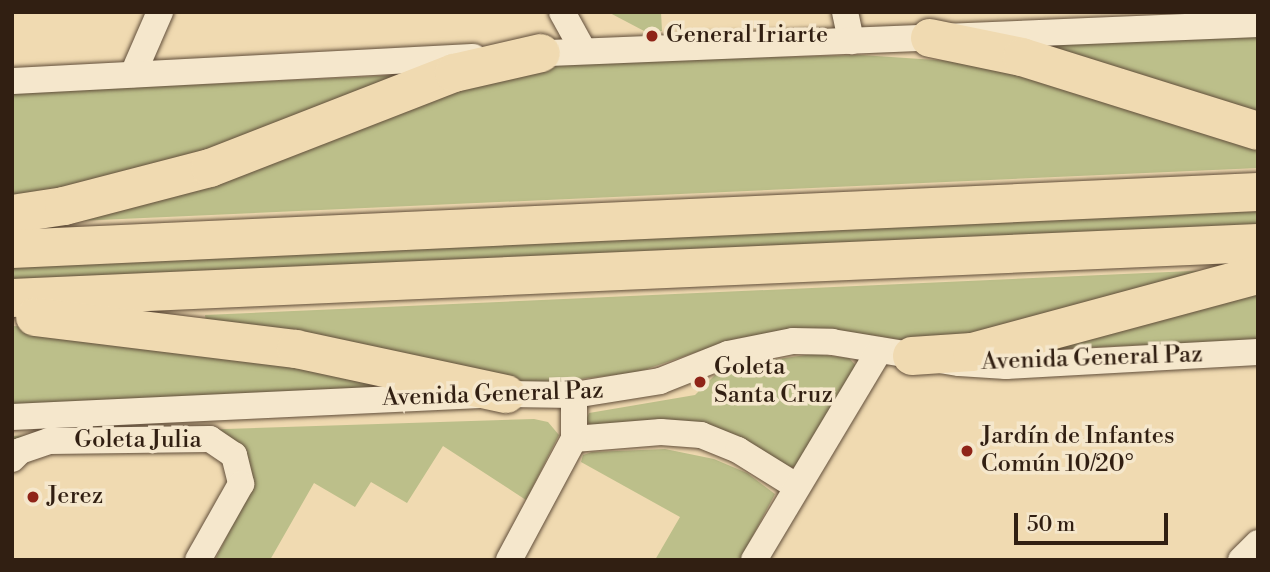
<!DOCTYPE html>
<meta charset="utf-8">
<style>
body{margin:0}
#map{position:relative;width:1270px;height:572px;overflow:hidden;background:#f0dab1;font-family:"Libre Bodoni",serif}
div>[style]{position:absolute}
.green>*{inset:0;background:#bcbf8a}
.roads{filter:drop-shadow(0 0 2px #614e3a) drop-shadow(0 0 2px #614e3a)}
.minor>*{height:26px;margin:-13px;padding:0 13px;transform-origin:13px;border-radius:13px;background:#f5e7cc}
.highway>*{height:38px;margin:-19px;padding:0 19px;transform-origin:19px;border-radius:19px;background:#f0dab1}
.dots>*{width:19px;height:19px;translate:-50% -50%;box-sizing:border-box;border:4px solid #f5e7cc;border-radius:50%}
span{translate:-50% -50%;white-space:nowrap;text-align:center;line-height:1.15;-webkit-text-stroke:7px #f5e7cc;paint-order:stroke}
.poi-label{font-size:24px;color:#311f12}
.left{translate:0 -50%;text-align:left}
.street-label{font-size:24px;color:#311f12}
.frame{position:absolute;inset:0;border:14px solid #311f12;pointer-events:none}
.scale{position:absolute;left:1014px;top:513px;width:154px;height:32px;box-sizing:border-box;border:4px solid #311f12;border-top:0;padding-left:9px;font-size:21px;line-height:24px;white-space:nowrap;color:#311f12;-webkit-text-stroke:5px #f5e7cc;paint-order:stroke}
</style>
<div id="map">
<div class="green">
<div style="clip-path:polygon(608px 12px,661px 12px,662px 31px,646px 32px)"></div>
<div style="clip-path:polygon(1258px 34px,1258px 119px,1037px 43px)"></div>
<div style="clip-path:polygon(861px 55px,951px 61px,1040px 74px,1258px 140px,1258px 168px,54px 222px,541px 63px)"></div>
<div style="clip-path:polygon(424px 74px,186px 168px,12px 208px,12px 93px)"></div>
<div style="clip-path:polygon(1258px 211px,1258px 225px,12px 281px,12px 267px)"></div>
<div style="clip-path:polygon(1237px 269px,1025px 330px,902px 340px,837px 330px,785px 330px,735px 339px,638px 372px,556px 382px,521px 382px,206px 322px,205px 315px)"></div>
<div style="clip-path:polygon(1258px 286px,1258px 340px,1032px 350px)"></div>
<div style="clip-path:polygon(12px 326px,84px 328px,450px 392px,12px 407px)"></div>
<div style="clip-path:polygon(813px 354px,849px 358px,858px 368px,798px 465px,789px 468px,590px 425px,586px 420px,589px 413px,695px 395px,716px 374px,742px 364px)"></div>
<div style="clip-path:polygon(534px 419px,548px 422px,559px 435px,526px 500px,443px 446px,407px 503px,371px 482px,355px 507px,314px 483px,270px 560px,215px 560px,241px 508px,235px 446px,12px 445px,12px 436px)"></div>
<div style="clip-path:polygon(665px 449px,714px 459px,747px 473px,775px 494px,740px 560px,655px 560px,680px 517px,581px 462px,583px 455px,592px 452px)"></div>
</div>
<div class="roads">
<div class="minor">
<div style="left:562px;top:12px;width:43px;rotate:61.1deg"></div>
<div style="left:845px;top:12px;width:30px;rotate:78deg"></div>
<div style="left:525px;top:54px;width:734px;rotate:-2.34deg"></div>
<div style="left:133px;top:74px;width:68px;rotate:-66.5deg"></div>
<div style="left:12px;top:81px;width:462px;rotate:-3deg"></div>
<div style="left:12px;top:417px;width:495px;rotate:-2.7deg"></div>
<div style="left:506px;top:394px;width:68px;rotate:0.8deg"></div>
<div style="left:574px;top:395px;width:87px;rotate:-9.2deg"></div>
<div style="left:660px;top:381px;width:73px;rotate:-21.7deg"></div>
<div style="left:728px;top:354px;width:66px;rotate:-11.3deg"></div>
<div style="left:793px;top:341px;width:39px;rotate:1deg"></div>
<div style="left:832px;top:342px;width:129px;rotate:9.4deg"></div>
<div style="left:959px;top:363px;width:47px;rotate:3.7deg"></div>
<div style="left:1006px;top:366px;width:252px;rotate:-3.2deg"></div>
<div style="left:574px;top:439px;width:87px;rotate:-4.6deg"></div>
<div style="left:661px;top:432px;width:40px;rotate:4.3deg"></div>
<div style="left:701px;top:435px;width:40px;rotate:22deg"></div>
<div style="left:738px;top:450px;width:68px;rotate:31.8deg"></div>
<div style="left:12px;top:459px;width:11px;rotate:-45deg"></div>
<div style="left:20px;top:451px;width:31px;rotate:-19deg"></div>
<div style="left:49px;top:441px;width:161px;rotate:-0.7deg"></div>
<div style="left:210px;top:439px;width:29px;rotate:34deg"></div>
<div style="left:234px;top:455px;width:30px;rotate:76deg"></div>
<div style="left:241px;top:484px;width:87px;rotate:119.5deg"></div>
<div style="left:509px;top:560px;width:137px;rotate:-61.8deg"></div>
<div style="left:574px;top:439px;width:44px;rotate:-90deg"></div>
<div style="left:754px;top:560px;width:244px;rotate:-59.1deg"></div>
<div style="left:1241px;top:560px;width:24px;rotate:-45deg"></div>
</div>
<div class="highway">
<div style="left:930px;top:38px;width:94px;rotate:11.7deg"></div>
<div style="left:1022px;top:57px;width:247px;rotate:17.4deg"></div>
<div style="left:12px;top:214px;width:53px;rotate:-8.7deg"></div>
<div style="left:64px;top:206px;width:151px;rotate:-14.6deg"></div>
<div style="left:210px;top:168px;width:262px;rotate:-21.3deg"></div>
<div style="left:454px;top:73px;width:89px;rotate:-12.9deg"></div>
<div style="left:12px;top:249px;width:1247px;rotate:-2.62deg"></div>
<div style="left:12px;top:298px;width:1247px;rotate:-2.53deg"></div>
<div style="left:35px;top:317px;width:263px;rotate:7deg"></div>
<div style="left:296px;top:349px;width:215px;rotate:12.1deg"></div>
<div style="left:912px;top:356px;width:60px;rotate:-3.8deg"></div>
<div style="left:972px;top:352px;width:296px;rotate:-15.1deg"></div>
</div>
</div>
<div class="dots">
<div style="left:652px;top:36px;background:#8f2418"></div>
<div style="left:700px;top:382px;background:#8f2418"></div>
<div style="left:967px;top:451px;background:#8f2418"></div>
<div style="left:33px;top:497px;background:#8f2418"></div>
</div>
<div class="poi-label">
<span class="left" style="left:666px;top:36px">General Iriarte</span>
<span class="left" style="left:714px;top:382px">Goleta<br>Santa Cruz</span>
<span class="left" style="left:981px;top:451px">Jardín de Infantes<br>Común 10/20°</span>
<span class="left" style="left:47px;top:497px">Jerez</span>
</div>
<div class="street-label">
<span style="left:1092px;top:359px;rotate:-2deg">Avenida General Paz</span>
<span style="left:493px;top:395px;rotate:-2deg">Avenida General Paz</span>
<span style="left:138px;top:441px">Goleta Julia</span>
</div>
<div class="frame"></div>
<div class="scale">50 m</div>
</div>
